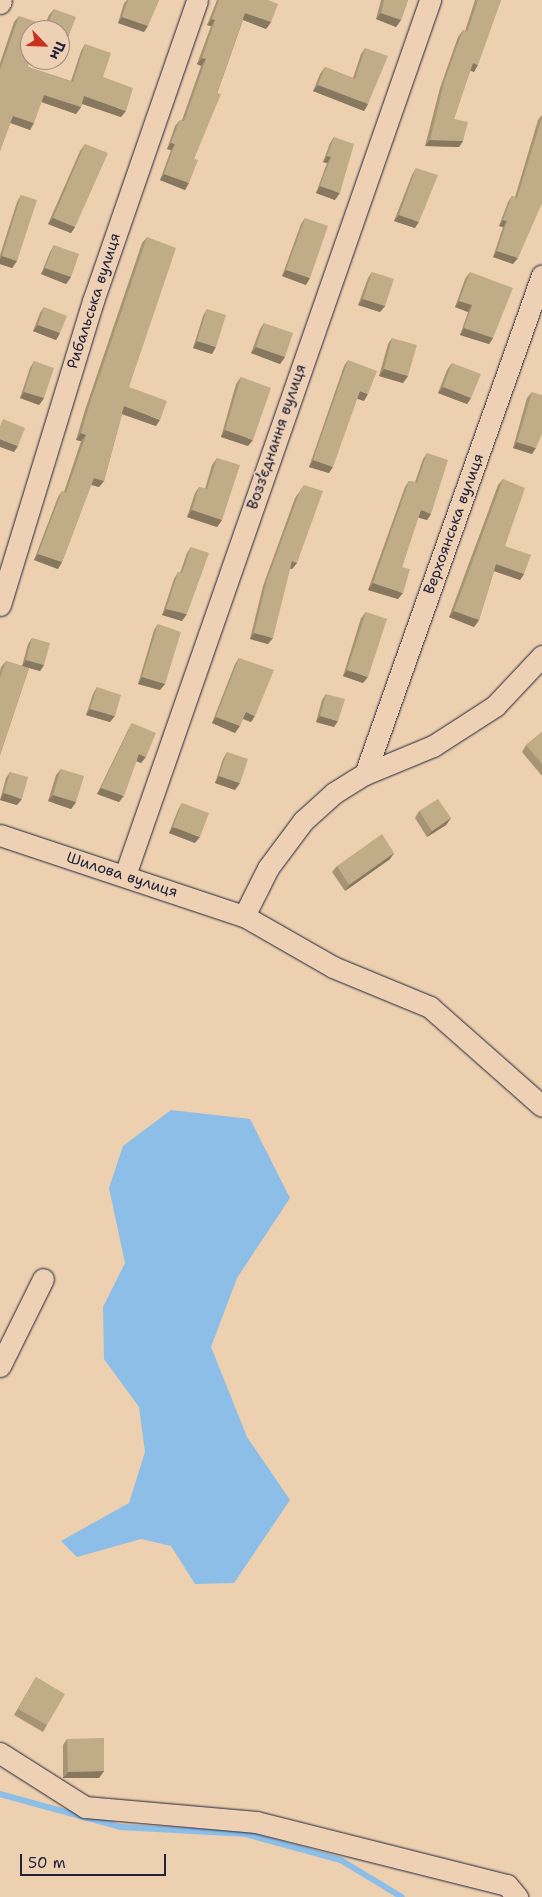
<!DOCTYPE html>
<meta charset="utf-8">
<style>
body{margin:0}
#map{position:relative;width:542px;height:1897px;overflow:hidden;background:#ecd0af;font-family:"Shantell Sans",sans-serif}
div>[style]{position:absolute}
.water>*{inset:0;background:#8cbee8}
.stream>*{height:5.5px;margin:-2.75px;padding:0 2.75px;transform-origin:2.75px;border-radius:2.75px;background:#8cbee8}
.roads{filter:drop-shadow(0 0 1px #22223b) drop-shadow(0 0 1px #22223b)}
.minor>*{height:21px;margin:-10.5px;padding:0 10.5px;transform-origin:10.5px;border-radius:10.5px;background:#eed1b4}
.wall>*{inset:0;background:#a69475}
.shaded-wall>*{inset:0;background:#87785f}
.building>*{inset:0;background:#c1ac88}
span{translate:-50% -50%;white-space:nowrap;text-align:center;line-height:1.15;-webkit-text-stroke:4px #eed1b4;paint-order:stroke}
.street-label{font-size:15px;color:#22223b}
.north{position:absolute;left:20px;top:20px;width:50px;height:50px;box-sizing:border-box;background:#eed1b4;border:1px solid #9c8b84;border-radius:50%;rotate:114deg;font-size:14px;font-weight:700;line-height:20px;text-align:center;color:#22223b}
.north::after{content:'';display:block;margin:auto;width:18px;height:22px;background:#c8321e;clip-path:polygon(50% 0,100% 100%,50% 72%,0 100%)}
.scale{position:absolute;left:20px;top:1854px;width:146px;height:22px;box-sizing:border-box;border:2px solid #22223b;border-top:0;padding-left:6px;font-size:15px;line-height:18px;white-space:nowrap;color:#22223b;-webkit-text-stroke:4px #eed1b4;paint-order:stroke}
</style>
<div id="map">
<div class="water">
<div style="clip-path:polygon(171px 1110px,250px 1119px,290px 1198px,237px 1278px,211px 1347px,247px 1437px,290px 1500px,234px 1583px,195px 1584px,171px 1546px,141px 1539px,77px 1557px,61px 1541px,129px 1503px,145px 1452px,139px 1407px,104px 1359px,103px 1307px,125px 1263px,109px 1188px,123px 1146px)"></div>
</div>
<div class="stream">
<div style="left:0;top:1794px;width:125px;rotate:15.3deg"></div>
<div style="left:121px;top:1827px;width:125px;rotate:3.2deg"></div>
<div style="left:246px;top:1834px;width:98px;rotate:15.3deg"></div>
<div style="left:341px;top:1860px;width:71px;rotate:31.2deg"></div>
</div>
<div class="roads">
<div class="minor">
<div style="left:0;top:3px;width:3px;rotate:-72deg"></div>
<div style="left:0;top:605px;width:318px;rotate:-73deg"></div>
<div style="left:93px;top:301px;width:318px;rotate:-70.9deg"></div>
<div style="left:365px;top:774px;width:529px;rotate:-70.47deg"></div>
<div style="left:0;top:835px;width:257px;rotate:18.4deg"></div>
<div style="left:244px;top:916px;width:103px;rotate:29.8deg"></div>
<div style="left:333px;top:967px;width:105px;rotate:22.4deg"></div>
<div style="left:430px;top:1007px;width:149px;rotate:41.5deg"></div>
<div style="left:125px;top:875px;width:927px;rotate:-70.78deg"></div>
<div style="left:244px;top:916px;width:54px;rotate:-63.4deg"></div>
<div style="left:268px;top:868px;width:59px;rotate:-53.3deg"></div>
<div style="left:303px;top:821px;width:42px;rotate:-42.1deg"></div>
<div style="left:334px;top:793px;width:36px;rotate:-32deg"></div>
<div style="left:365px;top:774px;width:74px;rotate:-22.4deg"></div>
<div style="left:433px;top:746px;width:74px;rotate:-32.8deg"></div>
<div style="left:495px;top:706px;width:69px;rotate:-46.8deg"></div>
<div style="left:0;top:1366px;width:97px;rotate:-63.7deg"></div>
<div style="left:0;top:1753px;width:101px;rotate:32.4deg"></div>
<div style="left:85px;top:1807px;width:172px;rotate:5deg"></div>
<div style="left:256px;top:1822px;width:259px;rotate:14.1deg"></div>
<div style="left:507px;top:1885px;width:16px;rotate:50deg"></div>
</div>
</div>
<div class="wall">
<div style="clip-path:polygon(127px 0,159px 0,144px 32px,118px 23px,124px 3px)"></div>
<div style="clip-path:polygon(217px 0,268px 0,271px 22px,266px 29px,243px 20px,194px 159px,185px 190px,160px 180px,171px 150px,167px 149px,175px 126px,180px 120px,182px 120px,201px 66px,197px 64px,211px 26px,207px 25px)"></div>
<div style="clip-path:polygon(381px 0,408px 0,401px 20px,396px 27px,376px 19px)"></div>
<div style="clip-path:polygon(475px 0,501px 0,474px 72px,470px 70px,454px 119px,463px 141px,459px 147px,425px 146px,440px 88px,458px 37px,463px 30px,465px 31px)"></div>
<div style="clip-path:polygon(54px 9px,65px 41px,60px 39px,60px 30px,43px 30px,49px 15px)"></div>
<div style="clip-path:polygon(19px 16px,28px 67px,71px 81px,81px 51px,85px 44px,103px 77px,121px 117px,82px 104px,81px 107px,76px 114px,41px 102px,30px 130px,10px 123px,0 151px,0 63px,14px 22px)"></div>
<div style="clip-path:polygon(365px 48px,368px 104px,364px 111px,313px 91px,320px 74px,325px 67px,353px 78px,361px 54px)"></div>
<div style="clip-path:polygon(542px 115px,542px 203px,513px 264px,493px 257px,503px 227px,499px 226px,508px 202px,512px 196px,515px 197px,538px 120px)"></div>
<div style="clip-path:polygon(334px 137px,335px 200px,316px 193px,327px 163px,323px 162px,330px 143px)"></div>
<div style="clip-path:polygon(85px 144px,75px 227px,71px 233px,48px 224px,80px 151px)"></div>
<div style="clip-path:polygon(416px 168px,415px 228px,394px 221px,412px 175px)"></div>
<div style="clip-path:polygon(21px 195px,17px 261px,12px 268px,0 264px,0 255px,17px 202px)"></div>
<div style="clip-path:polygon(305px 218px,306px 285px,282px 276px,301px 224px)"></div>
<div style="clip-path:polygon(147px 237px,129px 387px,156px 426px,122px 414px,104px 481px,99px 487px,91px 485px,62px 562px,58px 569px,34px 560px,58px 497px,62px 491px,64px 492px,81px 441px,76px 440px,85px 410px,142px 243px)"></div>
<div style="clip-path:polygon(54px 245px,71px 277px,66px 284px,41px 274px,50px 252px)"></div>
<div style="clip-path:polygon(372px 272px,385px 306px,380px 312px,358px 305px,368px 278px)"></div>
<div style="clip-path:polygon(470px 272px,493px 338px,489px 344px,460px 335px,468px 312px,455px 307px,465px 279px)"></div>
<div style="clip-path:polygon(44px 307px,60px 333px,56px 340px,33px 331px,40px 313px)"></div>
<div style="clip-path:polygon(207px 309px,212px 354px,193px 348px,203px 316px)"></div>
<div style="clip-path:polygon(264px 323px,285px 357px,280px 364px,251px 353px,260px 329px)"></div>
<div style="clip-path:polygon(392px 338px,408px 376px,403px 383px,379px 376px,388px 344px)"></div>
<div style="clip-path:polygon(348px 360px,364px 401px,357px 398px,329px 473px,309px 467px,344px 366px)"></div>
<div style="clip-path:polygon(34px 361px,44px 398px,39px 405px,20px 398px,30px 368px)"></div>
<div style="clip-path:polygon(452px 363px,471px 398px,467px 404px,438px 393px,447px 370px)"></div>
<div style="clip-path:polygon(241px 377px,248px 446px,221px 437px,236px 384px)"></div>
<div style="clip-path:polygon(532px 392px,532px 454px,513px 448px,527px 398px)"></div>
<div style="clip-path:polygon(427px 453px,431px 514px,427px 520px,418px 517px,402px 567px,398px 599px,368px 590px,405px 487px,409px 481px,415px 482px,423px 459px)"></div>
<div style="clip-path:polygon(217px 458px,222px 520px,217px 527px,187px 517px,195px 493px,199px 487px,205px 489px,212px 465px)"></div>
<div style="clip-path:polygon(503px 479px,505px 546px,524px 574px,520px 580px,494px 571px,479px 620px,474px 627px,449px 617px,498px 485px)"></div>
<div style="clip-path:polygon(304px 485px,297px 563px,292px 569px,290px 568px,268px 644px,250px 639px,263px 586px,295px 498px)"></div>
<div style="clip-path:polygon(191px 547px,182px 621px,162px 615px,174px 579px,178px 572px,180px 573px,187px 553px)"></div>
<div style="clip-path:polygon(366px 612px,363px 683px,343px 676px,361px 618px)"></div>
<div style="clip-path:polygon(158px 624px,165px 684px,160px 690px,138px 684px,154px 630px)"></div>
<div style="clip-path:polygon(32px 638px,44px 665px,40px 671px,29px 668px,0 755px,0 671px,1px 667px,6px 661px,22px 666px,28px 644px)"></div>
<div style="clip-path:polygon(239px 658px,251px 722px,243px 719px,235px 733px,212px 723px,235px 664px)"></div>
<div style="clip-path:polygon(97px 687px,110px 722px,86px 715px,93px 694px)"></div>
<div style="clip-path:polygon(326px 694px,334px 727px,316px 722px,322px 700px)"></div>
<div style="clip-path:polygon(132px 723px,141px 763px,136px 761px,119px 802px,97px 794px,128px 730px)"></div>
<div style="clip-path:polygon(542px 732px,542px 776px,522px 752px,526px 745px)"></div>
<div style="clip-path:polygon(227px 752px,235px 790px,215px 783px,223px 759px)"></div>
<div style="clip-path:polygon(61px 769px,76px 802px,71px 809px,48px 801px,56px 775px)"></div>
<div style="clip-path:polygon(10px 772px,17px 805px,0 800px,6px 778px)"></div>
<div style="clip-path:polygon(182px 803px,195px 843px,169px 833px,178px 810px)"></div>
<div style="clip-path:polygon(419px 811px,451px 818px,446px 825px,427px 837px,415px 818px)"></div>
<div style="clip-path:polygon(394px 853px,390px 859px,345px 891px,332px 872px,337px 866px)"></div>
<div style="clip-path:polygon(36px 1677px,47px 1725px,43px 1732px,14px 1715px)"></div>
<div style="clip-path:polygon(67px 1739px,104px 1771px,99px 1778px,63px 1778px,63px 1745px)"></div>
</div>
<div class="shaded-wall">
<div style="clip-path:polygon(245px 13px,271px 22px,266px 29px,241px 19px)"></div>
<div style="clip-path:polygon(381px 13px,401px 20px,396px 27px,376px 19px)"></div>
<div style="clip-path:polygon(122px 17px,148px 26px,144px 32px,118px 23px)"></div>
<div style="clip-path:polygon(212px 19px,215px 20px,211px 26px,207px 25px)"></div>
<div style="clip-path:polygon(47px 26px,57px 30px,44px 30px)"></div>
<div style="clip-path:polygon(60px 31px,69px 35px,65px 41px,60px 39px)"></div>
<div style="clip-path:polygon(202px 58px,206px 59px,201px 66px,197px 64px)"></div>
<div style="clip-path:polygon(473px 63px,478px 65px,474px 72px,468px 70px)"></div>
<div style="clip-path:polygon(318px 85px,368px 104px,364px 111px,313px 91px)"></div>
<div style="clip-path:polygon(44px 95px,81px 107px,76px 114px,39px 101px)"></div>
<div style="clip-path:polygon(84px 96px,126px 111px,121px 117px,80px 103px)"></div>
<div style="clip-path:polygon(13px 116px,34px 123px,30px 130px,9px 122px)"></div>
<div style="clip-path:polygon(430px 140px,463px 141px,459px 147px,425px 146px)"></div>
<div style="clip-path:polygon(171px 143px,175px 144px,171px 150px,167px 149px)"></div>
<div style="clip-path:polygon(327px 156px,331px 157px,327px 163px,323px 162px)"></div>
<div style="clip-path:polygon(164px 174px,189px 183px,185px 190px,160px 180px)"></div>
<div style="clip-path:polygon(320px 186px,340px 193px,335px 200px,316px 193px)"></div>
<div style="clip-path:polygon(399px 215px,419px 222px,415px 228px,394px 221px)"></div>
<div style="clip-path:polygon(53px 218px,75px 227px,71px 233px,48px 224px)"></div>
<div style="clip-path:polygon(503px 220px,507px 221px,503px 227px,499px 226px)"></div>
<div style="clip-path:polygon(497px 251px,518px 258px,513px 264px,493px 257px)"></div>
<div style="clip-path:polygon(2px 256px,17px 261px,12px 268px,0 264px,0 259px)"></div>
<div style="clip-path:polygon(45px 268px,71px 277px,66px 284px,41px 274px)"></div>
<div style="clip-path:polygon(286px 270px,310px 278px,306px 285px,282px 276px)"></div>
<div style="clip-path:polygon(363px 299px,385px 306px,380px 312px,358px 305px)"></div>
<div style="clip-path:polygon(459px 301px,472px 305px,468px 312px,455px 307px)"></div>
<div style="clip-path:polygon(38px 325px,60px 333px,56px 340px,33px 331px)"></div>
<div style="clip-path:polygon(464px 328px,493px 338px,489px 344px,460px 335px)"></div>
<div style="clip-path:polygon(197px 341px,216px 347px,212px 354px,193px 348px)"></div>
<div style="clip-path:polygon(256px 347px,285px 357px,280px 364px,251px 353px)"></div>
<div style="clip-path:polygon(384px 369px,408px 376px,403px 383px,379px 376px)"></div>
<div style="clip-path:polygon(443px 387px,471px 398px,467px 404px,438px 393px)"></div>
<div style="clip-path:polygon(360px 391px,368px 394px,364px 401px,355px 398px)"></div>
<div style="clip-path:polygon(24px 392px,44px 398px,39px 405px,20px 398px)"></div>
<div style="clip-path:polygon(124px 406px,160px 420px,156px 426px,119px 413px)"></div>
<div style="clip-path:polygon(225px 430px,253px 440px,248px 446px,221px 437px)"></div>
<div style="clip-path:polygon(81px 433px,86px 435px,81px 441px,76px 440px)"></div>
<div style="clip-path:polygon(0 439px,18px 446px,14px 452px,0 447px)"></div>
<div style="clip-path:polygon(517px 442px,536px 448px,532px 454px,513px 448px)"></div>
<div style="clip-path:polygon(313px 460px,333px 467px,329px 473px,309px 467px)"></div>
<div style="clip-path:polygon(94px 478px,104px 481px,99px 487px,89px 484px)"></div>
<div style="clip-path:polygon(192px 510px,222px 520px,217px 527px,187px 517px)"></div>
<div style="clip-path:polygon(421px 510px,431px 514px,427px 520px,416px 517px)"></div>
<div style="clip-path:polygon(38px 554px,62px 562px,58px 569px,34px 560px)"></div>
<div style="clip-path:polygon(292px 561px,297px 563px,292px 569px,287px 568px)"></div>
<div style="clip-path:polygon(496px 564px,524px 574px,520px 580px,491px 570px)"></div>
<div style="clip-path:polygon(373px 583px,403px 593px,398px 599px,368px 590px)"></div>
<div style="clip-path:polygon(166px 609px,187px 614px,182px 621px,162px 615px)"></div>
<div style="clip-path:polygon(454px 611px,479px 620px,474px 627px,449px 617px)"></div>
<div style="clip-path:polygon(254px 633px,273px 638px,268px 644px,250px 639px)"></div>
<div style="clip-path:polygon(26px 660px,44px 665px,40px 671px,22px 666px)"></div>
<div style="clip-path:polygon(347px 670px,368px 677px,363px 683px,343px 676px)"></div>
<div style="clip-path:polygon(142px 677px,165px 684px,160px 690px,138px 684px)"></div>
<div style="clip-path:polygon(90px 709px,115px 716px,110px 722px,86px 715px)"></div>
<div style="clip-path:polygon(246px 712px,255px 716px,251px 722px,241px 718px)"></div>
<div style="clip-path:polygon(320px 716px,338px 721px,334px 727px,316px 722px)"></div>
<div style="clip-path:polygon(216px 717px,240px 726px,235px 733px,212px 723px)"></div>
<div style="clip-path:polygon(139px 754px,146px 757px,141px 763px,134px 760px)"></div>
<div style="clip-path:polygon(219px 776px,240px 783px,235px 790px,215px 783px)"></div>
<div style="clip-path:polygon(101px 788px,124px 796px,119px 802px,97px 794px)"></div>
<div style="clip-path:polygon(4px 793px,22px 799px,17px 805px,0 800px)"></div>
<div style="clip-path:polygon(53px 795px,76px 802px,71px 809px,48px 801px)"></div>
<div style="clip-path:polygon(451px 818px,446px 825px,427px 837px,432px 831px)"></div>
<div style="clip-path:polygon(173px 827px,200px 837px,195px 843px,169px 833px)"></div>
<div style="clip-path:polygon(394px 853px,390px 859px,345px 891px,349px 885px)"></div>
<div style="clip-path:polygon(104px 1771px,99px 1778px,63px 1778px,68px 1772px)"></div>
</div>
<div class="building">
<div style="clip-path:polygon(128px 0,159px 0,148px 26px,122px 17px)"></div>
<div style="clip-path:polygon(219px 0,268px 0,278px 4px,271px 22px,245px 13px,217px 93px,221px 94px,194px 159px,198px 160px,189px 183px,164px 174px,175px 144px,171px 143px,180px 120px,184px 121px,206px 59px,202px 58px,215px 20px,212px 19px)"></div>
<div style="clip-path:polygon(384px 0,408px 0,401px 20px,381px 13px)"></div>
<div style="clip-path:polygon(478px 0,501px 0,478px 65px,473px 63px,454px 119px,468px 122px,463px 141px,430px 140px,444px 82px,463px 30px,467px 32px)"></div>
<div style="clip-path:polygon(54px 9px,76px 17px,69px 35px,60px 31px,60px 30px,57px 30px,47px 26px)"></div>
<div style="clip-path:polygon(19px 16px,43px 24px,41px 30px,30px 30px,30px 60px,28px 67px,73px 82px,85px 44px,111px 53px,103px 77px,133px 88px,126px 111px,84px 96px,81px 107px,44px 95px,34px 123px,13px 116px,0 151px,0 70px)"></div>
<div style="clip-path:polygon(365px 48px,388px 56px,368px 104px,318px 85px,325px 67px,355px 79px)"></div>
<div style="clip-path:polygon(542px 117px,542px 203px,518px 258px,497px 251px,507px 221px,503px 220px,512px 196px,517px 198px)"></div>
<div style="clip-path:polygon(334px 137px,354px 144px,340px 193px,320px 186px,331px 157px,327px 156px)"></div>
<div style="clip-path:polygon(85px 144px,108px 153px,75px 227px,53px 218px)"></div>
<div style="clip-path:polygon(416px 168px,438px 175px,419px 222px,399px 215px)"></div>
<div style="clip-path:polygon(21px 195px,37px 200px,17px 261px,2px 256px)"></div>
<div style="clip-path:polygon(305px 218px,328px 226px,310px 278px,286px 270px)"></div>
<div style="clip-path:polygon(147px 237px,176px 248px,129px 387px,167px 401px,160px 420px,124px 406px,104px 481px,94px 478px,62px 562px,38px 554px,62px 491px,66px 493px,86px 435px,81px 433px,90px 403px)"></div>
<div style="clip-path:polygon(54px 245px,79px 254px,71px 277px,45px 268px)"></div>
<div style="clip-path:polygon(372px 272px,394px 279px,385px 306px,363px 299px)"></div>
<div style="clip-path:polygon(470px 272px,513px 288px,493px 338px,464px 328px,472px 305px,459px 301px)"></div>
<div style="clip-path:polygon(44px 307px,67px 316px,60px 333px,38px 325px)"></div>
<div style="clip-path:polygon(207px 309px,226px 315px,216px 347px,197px 341px)"></div>
<div style="clip-path:polygon(264px 323px,293px 333px,285px 357px,256px 347px)"></div>
<div style="clip-path:polygon(392px 338px,417px 345px,408px 376px,384px 369px)"></div>
<div style="clip-path:polygon(348px 360px,377px 371px,368px 394px,360px 391px,333px 467px,313px 460px)"></div>
<div style="clip-path:polygon(34px 361px,54px 368px,44px 398px,24px 392px)"></div>
<div style="clip-path:polygon(452px 363px,481px 374px,471px 398px,443px 387px)"></div>
<div style="clip-path:polygon(241px 377px,271px 388px,253px 440px,225px 430px)"></div>
<div style="clip-path:polygon(532px 392px,542px 395px,542px 434px,536px 448px,517px 442px)"></div>
<div style="clip-path:polygon(3px 419px,25px 428px,18px 446px,0 439px,0 426px)"></div>
<div style="clip-path:polygon(427px 453px,448px 460px,431px 514px,421px 510px,402px 567px,410px 569px,403px 593px,373px 583px,409px 481px,417px 483px)"></div>
<div style="clip-path:polygon(217px 458px,240px 465px,222px 520px,192px 510px,199px 487px,207px 489px)"></div>
<div style="clip-path:polygon(503px 479px,525px 488px,505px 546px,531px 555px,524px 574px,496px 564px,479px 620px,454px 611px)"></div>
<div style="clip-path:polygon(304px 485px,323px 491px,297px 563px,292px 561px,273px 638px,254px 633px,267px 580px,300px 491px)"></div>
<div style="clip-path:polygon(191px 547px,209px 553px,187px 614px,166px 609px,178px 572px,182px 573px)"></div>
<div style="clip-path:polygon(366px 612px,387px 619px,368px 677px,347px 670px)"></div>
<div style="clip-path:polygon(158px 624px,181px 632px,165px 684px,142px 677px)"></div>
<div style="clip-path:polygon(32px 638px,50px 643px,44px 665px,26px 660px)"></div>
<div style="clip-path:polygon(239px 658px,274px 670px,255px 716px,246px 712px,240px 726px,216px 717px)"></div>
<div style="clip-path:polygon(6px 661px,29px 668px,0 755px,0 678px)"></div>
<div style="clip-path:polygon(97px 687px,121px 695px,115px 716px,90px 709px)"></div>
<div style="clip-path:polygon(326px 694px,345px 699px,338px 721px,320px 716px)"></div>
<div style="clip-path:polygon(132px 723px,156px 733px,146px 757px,139px 754px,124px 796px,101px 788px)"></div>
<div style="clip-path:polygon(542px 732px,542px 764px,526px 745px)"></div>
<div style="clip-path:polygon(227px 752px,248px 759px,240px 783px,219px 776px)"></div>
<div style="clip-path:polygon(61px 769px,84px 776px,76px 802px,53px 795px)"></div>
<div style="clip-path:polygon(10px 772px,28px 777px,22px 799px,4px 793px)"></div>
<div style="clip-path:polygon(438px 799px,451px 818px,432px 831px,419px 811px)"></div>
<div style="clip-path:polygon(182px 803px,209px 813px,200px 837px,173px 827px)"></div>
<div style="clip-path:polygon(382px 834px,394px 853px,349px 885px,337px 866px)"></div>
<div style="clip-path:polygon(36px 1677px,65px 1694px,47px 1725px,18px 1709px)"></div>
<div style="clip-path:polygon(104px 1738px,104px 1771px,68px 1772px,67px 1739px)"></div>
</div>
<div class="street-label">
<span style="left:94px;top:301px;rotate:-72deg">Рибальська вулиця</span>
<span style="left:277px;top:437px;rotate:-71deg">Возз’єднання вулиця</span>
<span style="left:454px;top:524px;rotate:-70deg">Верхоянська вулиця</span>
<span style="left:122px;top:875px;rotate:18deg">Шилова вулиця</span>
</div>
<div class="north">Пн</div>
<div class="scale">50 m</div>
</div>
